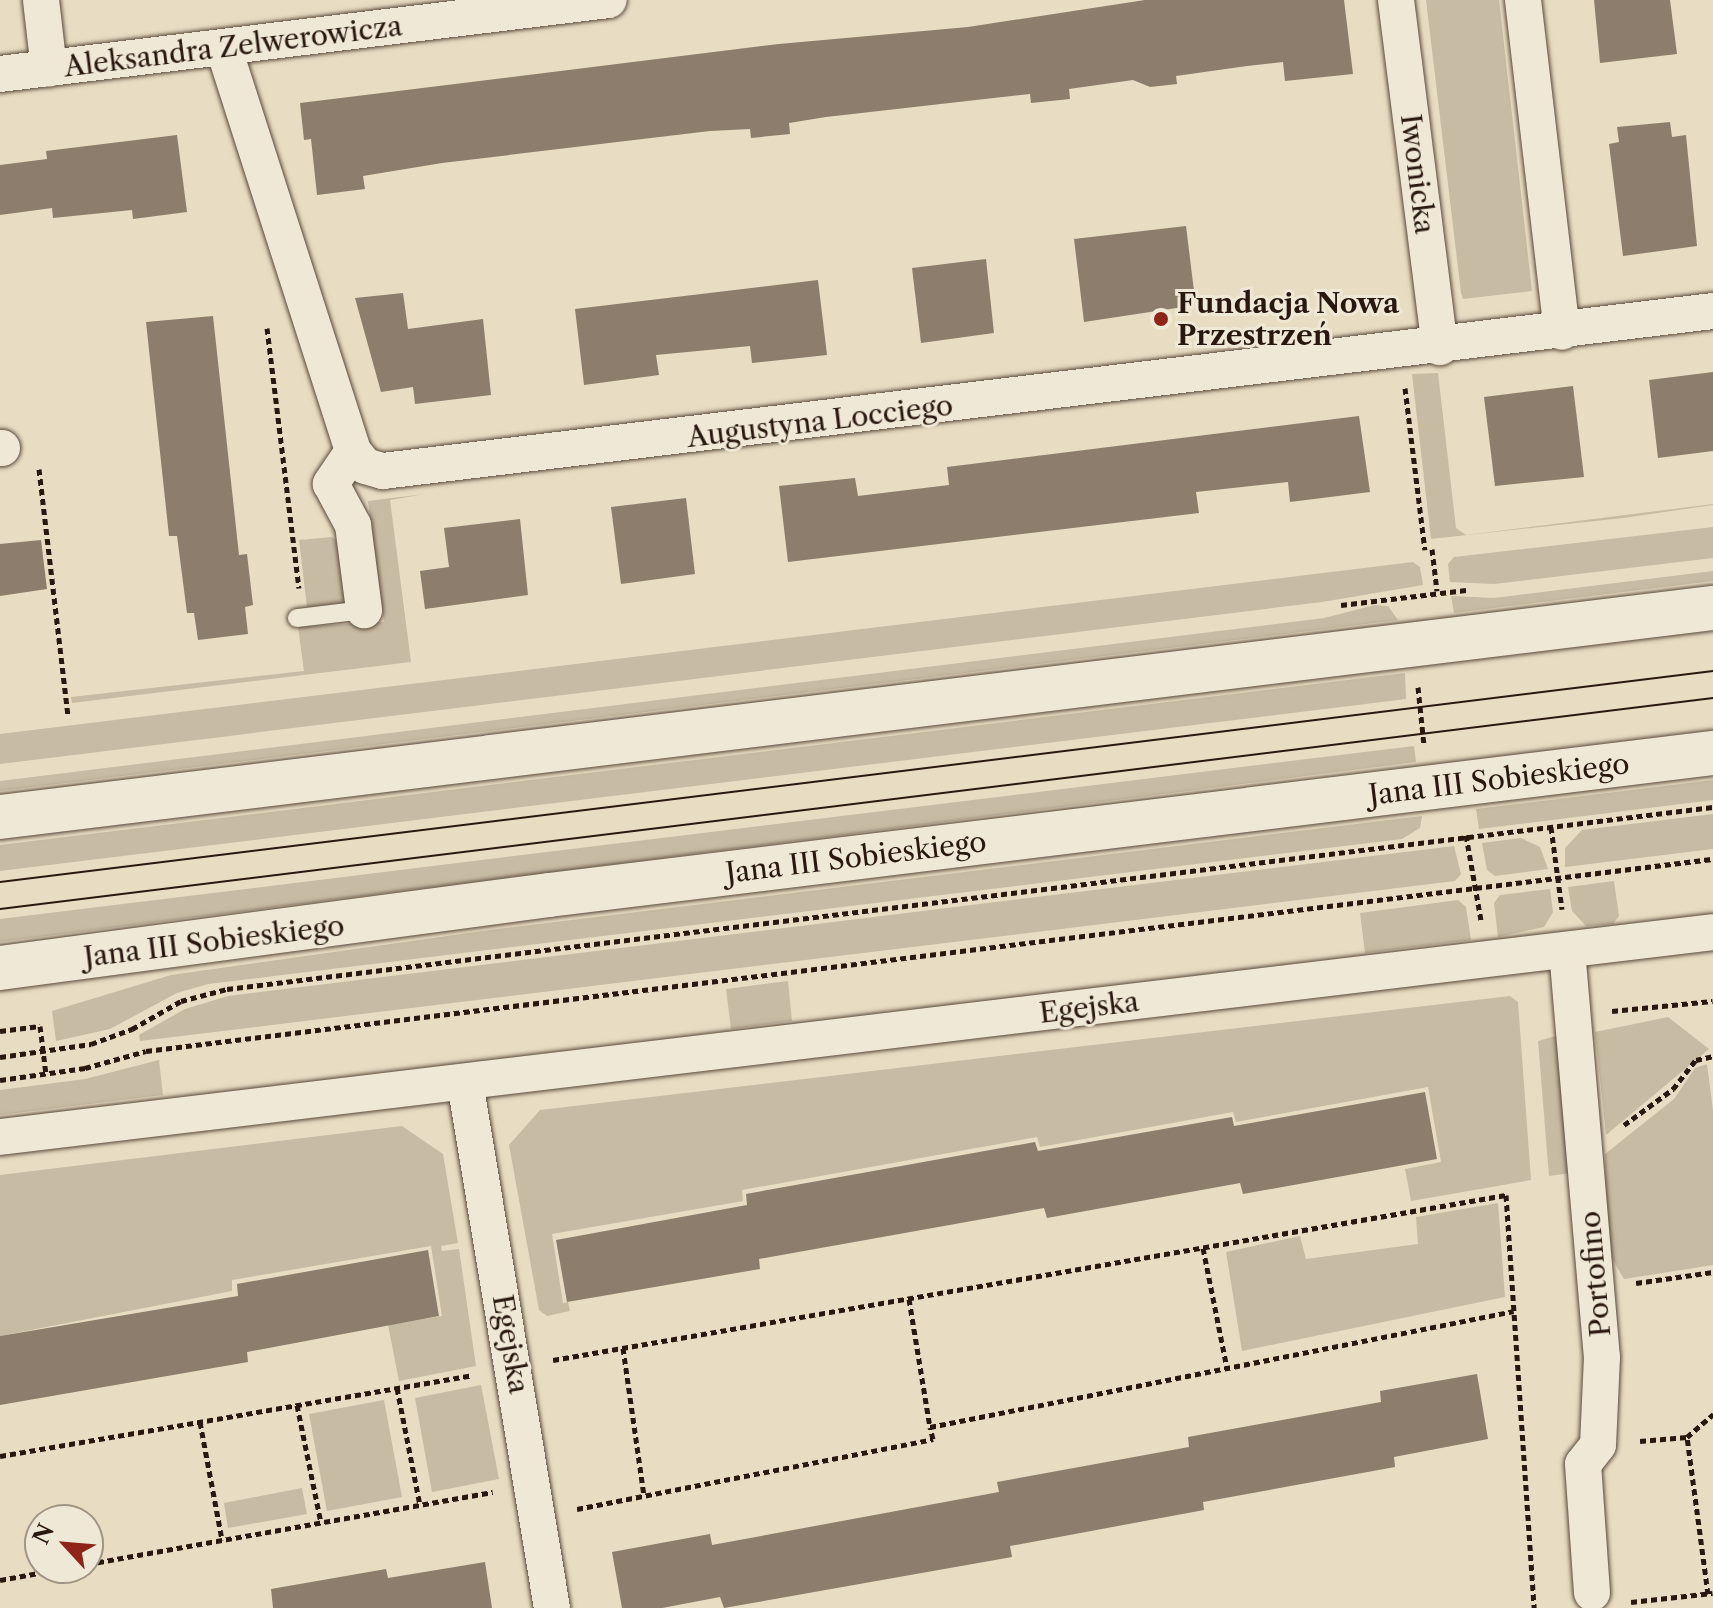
<!DOCTYPE html>
<meta charset="utf-8">
<style>
body{margin:0}
#map{position:relative;width:1713px;height:1608px;overflow:hidden;background:#e8dcc2;font-family:"Libre Caslon Text",serif}
div>[style]{position:absolute}
.green>*{inset:0;background:#c8bba4}
.building>*{inset:0;background:#8c7d6d}
.path>*{height:5px;margin-top:-2.5px;transform-origin:0;background:repeating-linear-gradient(90deg,#291710 0 6px,transparent 0 10px)}
.roads{filter:drop-shadow(0 0 2px #59483c) drop-shadow(0 0 2px #59483c)}
.service>*{height:18px;margin:-9px;padding:0 9px;transform-origin:9px;border-radius:9px;background:#f0e8d7}
.minor>*{height:36px;margin:-18px;padding:0 18px;transform-origin:18px;border-radius:18px;background:#f0e8d7}
.secondary>*{height:44px;margin:-22px;padding:0 22px;transform-origin:22px;border-radius:22px;background:#f0e8d7}
.tram>*{height:2px;margin:-1px;padding:0 1px;transform-origin:1px;border-radius:1px;background:#291710}
.dots>*{width:22px;height:22px;translate:-50% -50%;box-sizing:border-box;border:4px solid #f0e8d7;border-radius:50%}
span{translate:-50% -50%;white-space:nowrap;text-align:center;line-height:1.15;-webkit-text-stroke:6px #f0e8d7;paint-order:stroke}
.street-label{font-size:28px;color:#291710}
.poi-label{font-size:28px;color:#291710;font-weight:700}
.left{translate:0 -50%;text-align:left}
.north{position:absolute;left:24px;top:1504px;width:80px;height:80px;box-sizing:border-box;background:#f0e8d7;border:2px solid #a09487;border-radius:50%;rotate:296deg;font-size:22px;font-weight:700;line-height:32px;text-align:center;color:#291710}
.north::after{content:'';display:block;margin:auto;width:28px;height:36px;background:#8f2418;clip-path:polygon(50% 0,100% 100%,50% 72%,0 100%)}
</style>
<div id="map">
<div class="green">
<div style="clip-path:polygon(1426px 0,1499px 0,1532px 291px,1463px 299px,1461px 293px)"></div>
<div style="clip-path:polygon(1438px 373px,1456px 528px,1466px 535px,1713px 504px,1713px 505px,1623px 518px,1431px 539px,1412px 374px)"></div>
<div style="clip-path:polygon(425px 494px,390px 500px,411px 662px,72px 703px,71px 697px,304px 671px,298px 627px,384px 622px,368px 501px)"></div>
<div style="clip-path:polygon(1713px 527px,1713px 558px,1494px 584px,1450px 582px,1448px 564px,1454px 557px)"></div>
<div style="clip-path:polygon(332px 537px,337px 541px,345px 597px,341px 603px,307px 607px,299px 540px)"></div>
<div style="clip-path:polygon(1413px 562px,1420px 567px,1423px 585px,1322px 602px,0 764px,0 734px)"></div>
<div style="clip-path:polygon(1713px 571px,1713px 581px,1454px 613px,1451px 596px,1494px 598px)"></div>
<div style="clip-path:polygon(1375px 605px,1388px 606px,1398px 620px,0 791px,0 781px,1324px 618px)"></div>
<div style="clip-path:polygon(1405px 673px,1406px 699px,0 871px,0 845px)"></div>
<div style="clip-path:polygon(1414px 746px,1416px 762px,0 942px,0 919px)"></div>
<div style="clip-path:polygon(1713px 780px,1713px 800px,1479px 829px,1476px 809px)"></div>
<div style="clip-path:polygon(1713px 814px,1713px 849px,1565px 867px,1565px 848px,1582px 830px)"></div>
<div style="clip-path:polygon(1422px 816px,1420px 828px,1402px 839px,208px 984px,177px 993px,110px 1029px,56px 1041px,52px 1011px,171px 975px,490px 930px)"></div>
<div style="clip-path:polygon(1521px 838px,1540px 847px,1548px 869px,1495px 876px,1487px 870px,1482px 843px)"></div>
<div style="clip-path:polygon(1454px 846px,1461px 874px,1455px 881px,140px 1041px,139px 1035px,185px 1009px,228px 996px)"></div>
<div style="clip-path:polygon(1614px 881px,1619px 916px,1613px 924px,1586px 926px,1572px 911px,1568px 887px)"></div>
<div style="clip-path:polygon(1550px 889px,1553px 912px,1544px 927px,1498px 937px,1494px 903px,1500px 895px)"></div>
<div style="clip-path:polygon(1458px 900px,1466px 907px,1471px 940px,1365px 953px,1360px 913px)"></div>
<div style="clip-path:polygon(788px 981px,792px 1021px,731px 1029px,726px 989px)"></div>
<div style="clip-path:polygon(1510px 996px,1518px 1002px,1531px 1180px,1411px 1201px,1405px 1169px,1441px 1162px,1428px 1087px,1236px 1122px,1233px 1112px,1040px 1147px,1037px 1137px,742px 1190px,743px 1201px,552px 1234px,563px 1303px,568px 1302px,570px 1311px,547px 1316px,539px 1310px,509px 1145px,540px 1110px)"></div>
<div style="clip-path:polygon(1668px 1017px,1709px 1049px,1606px 1135px,1595px 1032px)"></div>
<div style="clip-path:polygon(1559px 1035px,1570px 1173px,1549px 1176px,1538px 1041px)"></div>
<div style="clip-path:polygon(159px 1060px,163px 1095px,0 1115px,0 1090px,85px 1079px)"></div>
<div style="clip-path:polygon(1707px 1064px,1713px 1110px,1713px 1265px,1624px 1279px,1607px 1250px,1605px 1154px,1674px 1099px,1695px 1068px)"></div>
<div style="clip-path:polygon(402px 1126px,443px 1154px,458px 1243px,441px 1246px,442px 1251px,459px 1249px,476px 1366px,399px 1381px,388px 1325px,442px 1316px,431px 1246px,232px 1280px,232px 1291px,0 1336px,0 1175px)"></div>
<div style="clip-path:polygon(1498px 1203px,1505px 1297px,1242px 1351px,1226px 1252px,1300px 1236px,1306px 1259px,1418px 1244px,1416px 1217px)"></div>
<div style="clip-path:polygon(481px 1385px,499px 1479px,432px 1492px,415px 1398px)"></div>
<div style="clip-path:polygon(384px 1400px,402px 1497px,327px 1511px,309px 1414px)"></div>
<div style="clip-path:polygon(302px 1488px,307px 1514px,228px 1528px,224px 1503px)"></div>
</div>
<div class="building">
<div style="clip-path:polygon(1145px 0,1344px 0,1353px 74px,1285px 81px,1283px 62px,1247px 66px,1176px 76px,1177px 84px,1150px 87px,1133px 80px,1069px 89px,1070px 99px,1031px 103px,1030px 94px,826px 117px,789px 123px,790px 134px,751px 138px,750px 129px,710px 131px,442px 163px,363px 176px,365px 189px,317px 195px,311px 139px,304px 140px,300px 103px,779px 44px,968px 27px)"></div>
<div style="clip-path:polygon(1594px 0,1670px 0,1677px 54px,1600px 63px)"></div>
<div style="clip-path:polygon(1670px 122px,1672px 137px,1686px 135px,1697px 246px,1623px 256px,1609px 144px,1619px 142px,1617px 127px)"></div>
<div style="clip-path:polygon(177px 135px,187px 212px,133px 219px,132px 210px,53px 218px,52px 208px,0 215px,0 165px,47px 159px,46px 151px)"></div>
<div style="clip-path:polygon(1186px 226px,1194px 291px,1181px 293px,1183px 307px,1084px 322px,1074px 239px)"></div>
<div style="clip-path:polygon(986px 259px,994px 333px,921px 343px,912px 268px)"></div>
<div style="clip-path:polygon(818px 280px,827px 355px,752px 363px,750px 346px,656px 355px,659px 375px,584px 385px,575px 309px)"></div>
<div style="clip-path:polygon(403px 293px,408px 329px,483px 319px,491px 395px,415px 404px,413px 387px,381px 392px,355px 298px)"></div>
<div style="clip-path:polygon(213px 316px,239px 555px,247px 554px,253px 605px,245px 607px,248px 634px,198px 640px,194px 613px,187px 613px,177px 536px,169px 536px,146px 322px)"></div>
<div style="clip-path:polygon(1713px 372px,1713px 451px,1658px 458px,1649px 380px)"></div>
<div style="clip-path:polygon(1573px 386px,1584px 477px,1495px 486px,1484px 397px)"></div>
<div style="clip-path:polygon(1359px 416px,1370px 492px,1290px 502px,1288px 482px,1196px 492px,1199px 513px,788px 562px,779px 486px,855px 478px,858px 496px,949px 485px,947px 467px)"></div>
<div style="clip-path:polygon(686px 498px,695px 574px,621px 584px,611px 507px)"></div>
<div style="clip-path:polygon(520px 519px,528px 595px,425px 609px,420px 571px,449px 567px,444px 528px)"></div>
<div style="clip-path:polygon(41px 540px,47px 589px,0 596px,0 544px)"></div>
<div style="clip-path:polygon(1425px 1092px,1437px 1159px,1243px 1194px,1240px 1183px,1047px 1218px,1044px 1208px,759px 1259px,760px 1269px,567px 1302px,556px 1240px,747px 1205px,746px 1194px,1035px 1142px,1038px 1151px,1232px 1117px,1234px 1126px)"></div>
<div style="clip-path:polygon(428px 1250px,439px 1316px,247px 1352px,248px 1362px,0 1405px,0 1336px,238px 1296px,237px 1284px)"></div>
<div style="clip-path:polygon(1477px 1374px,1488px 1439px,1394px 1457px,1395px 1467px,1203px 1502px,1204px 1510px,1010px 1546px,1012px 1557px,724px 1608px,720px 1597px,662px 1608px,622px 1608px,612px 1552px,710px 1534px,712px 1545px,999px 1492px,997px 1482px,1189px 1447px,1188px 1437px,1381px 1402px,1380px 1391px)"></div>
<div style="clip-path:polygon(485px 1562px,492px 1608px,273px 1608px,271px 1589px,386px 1569px,388px 1578px)"></div>
</div>
<div class="path">
<div style="left:267px;top:328px;width:262px;rotate:83deg"></div>
<div style="left:1405px;top:388px;width:163px;rotate:83deg"></div>
<div style="left:39px;top:469px;width:248px;rotate:83.3deg"></div>
<div style="left:1432px;top:549px;width:42px;rotate:83.2deg"></div>
<div style="left:1341px;top:605px;width:126px;rotate:-6.8deg"></div>
<div style="left:1418px;top:687px;width:58px;rotate:84.1deg"></div>
<div style="left:1551px;top:827px;width:83px;rotate:82.4deg"></div>
<div style="left:1466px;top:835px;width:86px;rotate:80deg"></div>
<div style="left:1612px;top:1011px;width:101px;rotate:-5.7deg"></div>
<div style="left:0;top:1031px;width:40px;rotate:-7.1deg"></div>
<div style="left:40px;top:1026px;width:48px;rotate:82.9deg"></div>
<div style="left:0;top:1057px;width:92px;rotate:-8.1deg"></div>
<div style="left:91px;top:1044px;width:44px;rotate:-20.1deg"></div>
<div style="left:132px;top:1029px;width:56px;rotate:-29.7deg"></div>
<div style="left:181px;top:1001px;width:48px;rotate:-14.6deg"></div>
<div style="left:227px;top:989px;width:1497px;rotate:-6.98deg"></div>
<div style="left:0;top:1080px;width:86px;rotate:-8deg"></div>
<div style="left:85px;top:1068px;width:63px;rotate:-15.6deg"></div>
<div style="left:146px;top:1051px;width:1579px;rotate:-6.99deg"></div>
<div style="left:1624px;top:1125px;width:61px;rotate:-36.3deg"></div>
<div style="left:1673px;top:1089px;width:37px;rotate:-52deg"></div>
<div style="left:1696px;top:1060px;width:17px;rotate:-13deg"></div>
<div style="left:1203px;top:1248px;width:122px;rotate:78.7deg"></div>
<div style="left:1636px;top:1283px;width:78px;rotate:-8.1deg"></div>
<div style="left:909px;top:1299px;width:130px;rotate:80.7deg"></div>
<div style="left:623px;top:1348px;width:148px;rotate:81.9deg"></div>
<div style="left:553px;top:1360px;width:967px;rotate:-9.82deg"></div>
<div style="left:1506px;top:1195px;width:414px;rotate:86.1deg"></div>
<div style="left:397px;top:1388px;width:119px;rotate:78.9deg"></div>
<div style="left:297px;top:1405px;width:120px;rotate:78.5deg"></div>
<div style="left:200px;top:1422px;width:120px;rotate:79.4deg"></div>
<div style="left:1640px;top:1441px;width:47px;rotate:-4.9deg"></div>
<div style="left:0;top:1456px;width:479px;rotate:-9.7deg"></div>
<div style="left:577px;top:1509px;width:363px;rotate:-11.1deg"></div>
<div style="left:933px;top:1439px;width:12px;rotate:-104deg"></div>
<div style="left:930px;top:1427px;width:595px;rotate:-11.23deg"></div>
<div style="left:88px;top:1564px;width:411px;rotate:-10.1deg"></div>
<div style="left:0;top:1580px;width:67px;rotate:-10.3deg"></div>
<div style="left:1708px;top:1594px;width:158px;rotate:-97.6deg"></div>
<div style="left:1687px;top:1437px;width:35px;rotate:-41deg"></div>
<div style="left:1631px;top:1602px;width:82px;rotate:-6.3deg"></div>
</div>
<div class="roads">
<div class="service">
<div style="left:297px;top:618px;width:67px;rotate:-6.8deg"></div>
</div>
<div class="minor">
<div style="left:41px;top:0;width:69px;rotate:83.4deg"></div>
<div style="left:1396px;top:0;width:350px;rotate:82.8deg"></div>
<div style="left:1523px;top:0;width:334px;rotate:83.3deg"></div>
<div style="left:224px;top:49px;width:422px;rotate:72.2deg"></div>
<div style="left:353px;top:451px;width:19px;rotate:51deg"></div>
<div style="left:365px;top:466px;width:19px;rotate:16deg"></div>
<div style="left:383px;top:471px;width:1340px;rotate:-6.86deg"></div>
<div style="left:0;top:74px;width:613px;rotate:-6.93deg"></div>
<div style="left:0;top:448px;width:2px"></div>
<div style="left:353px;top:451px;width:40px;rotate:124deg"></div>
<div style="left:331px;top:484px;width:47px;rotate:61.8deg"></div>
<div style="left:353px;top:525px;width:86px;rotate:82.6deg"></div>
<div style="left:1567px;top:950px;width:409px;rotate:85.1deg"></div>
<div style="left:1602px;top:1357px;width:88px;rotate:92.6deg"></div>
<div style="left:1598px;top:1445px;width:24px;rotate:128deg"></div>
<div style="left:1583px;top:1464px;width:129px;rotate:86deg"></div>
<div style="left:465px;top:1082px;width:533px;rotate:80.61deg"></div>
<div style="left:0;top:1137px;width:1725px;rotate:-6.82deg"></div>
</div>
<div class="secondary">
<div style="left:0;top:817px;width:1726px;rotate:-6.96deg"></div>
<div style="left:0;top:968px;width:554px;rotate:-7.57deg"></div>
<div style="left:549px;top:895px;width:1173px;rotate:-6.96deg"></div>
</div>
</div>
<div class="tram">
<div style="left:0;top:882px;width:1726px;rotate:-7.02deg"></div>
<div style="left:0;top:909px;width:1726px;rotate:-7.02deg"></div>
</div>
<div class="dots">
<div style="left:1161px;top:319px;background:#8f2418"></div>
</div>
<div class="street-label">
<span style="left:233px;top:46px;rotate:-7deg">Aleksandra Zelwerowicza</span>
<span style="left:1418px;top:174px;rotate:83deg">Iwonicka</span>
<span style="left:820px;top:421px;rotate:-7deg">Augustyna Locciego</span>
<span style="left:1499px;top:779px;rotate:-7deg">Jana III Sobieskiego</span>
<span style="left:856px;top:857px;rotate:-7deg">Jana III Sobieskiego</span>
<span style="left:214px;top:941px;rotate:-7deg">Jana III Sobieskiego</span>
<span style="left:1089px;top:1007px;rotate:-7deg">Egejska</span>
<span style="left:1595px;top:1274px;rotate:-95deg">Portofino</span>
<span style="left:511px;top:1344px;rotate:80deg">Egejska</span>
</div>
<div class="poi-label">
<span class="left" style="left:1177px;top:319px">Fundacja Nowa<br>Przestrzeń</span>
</div>
<div class="north">N</div>
</div>
